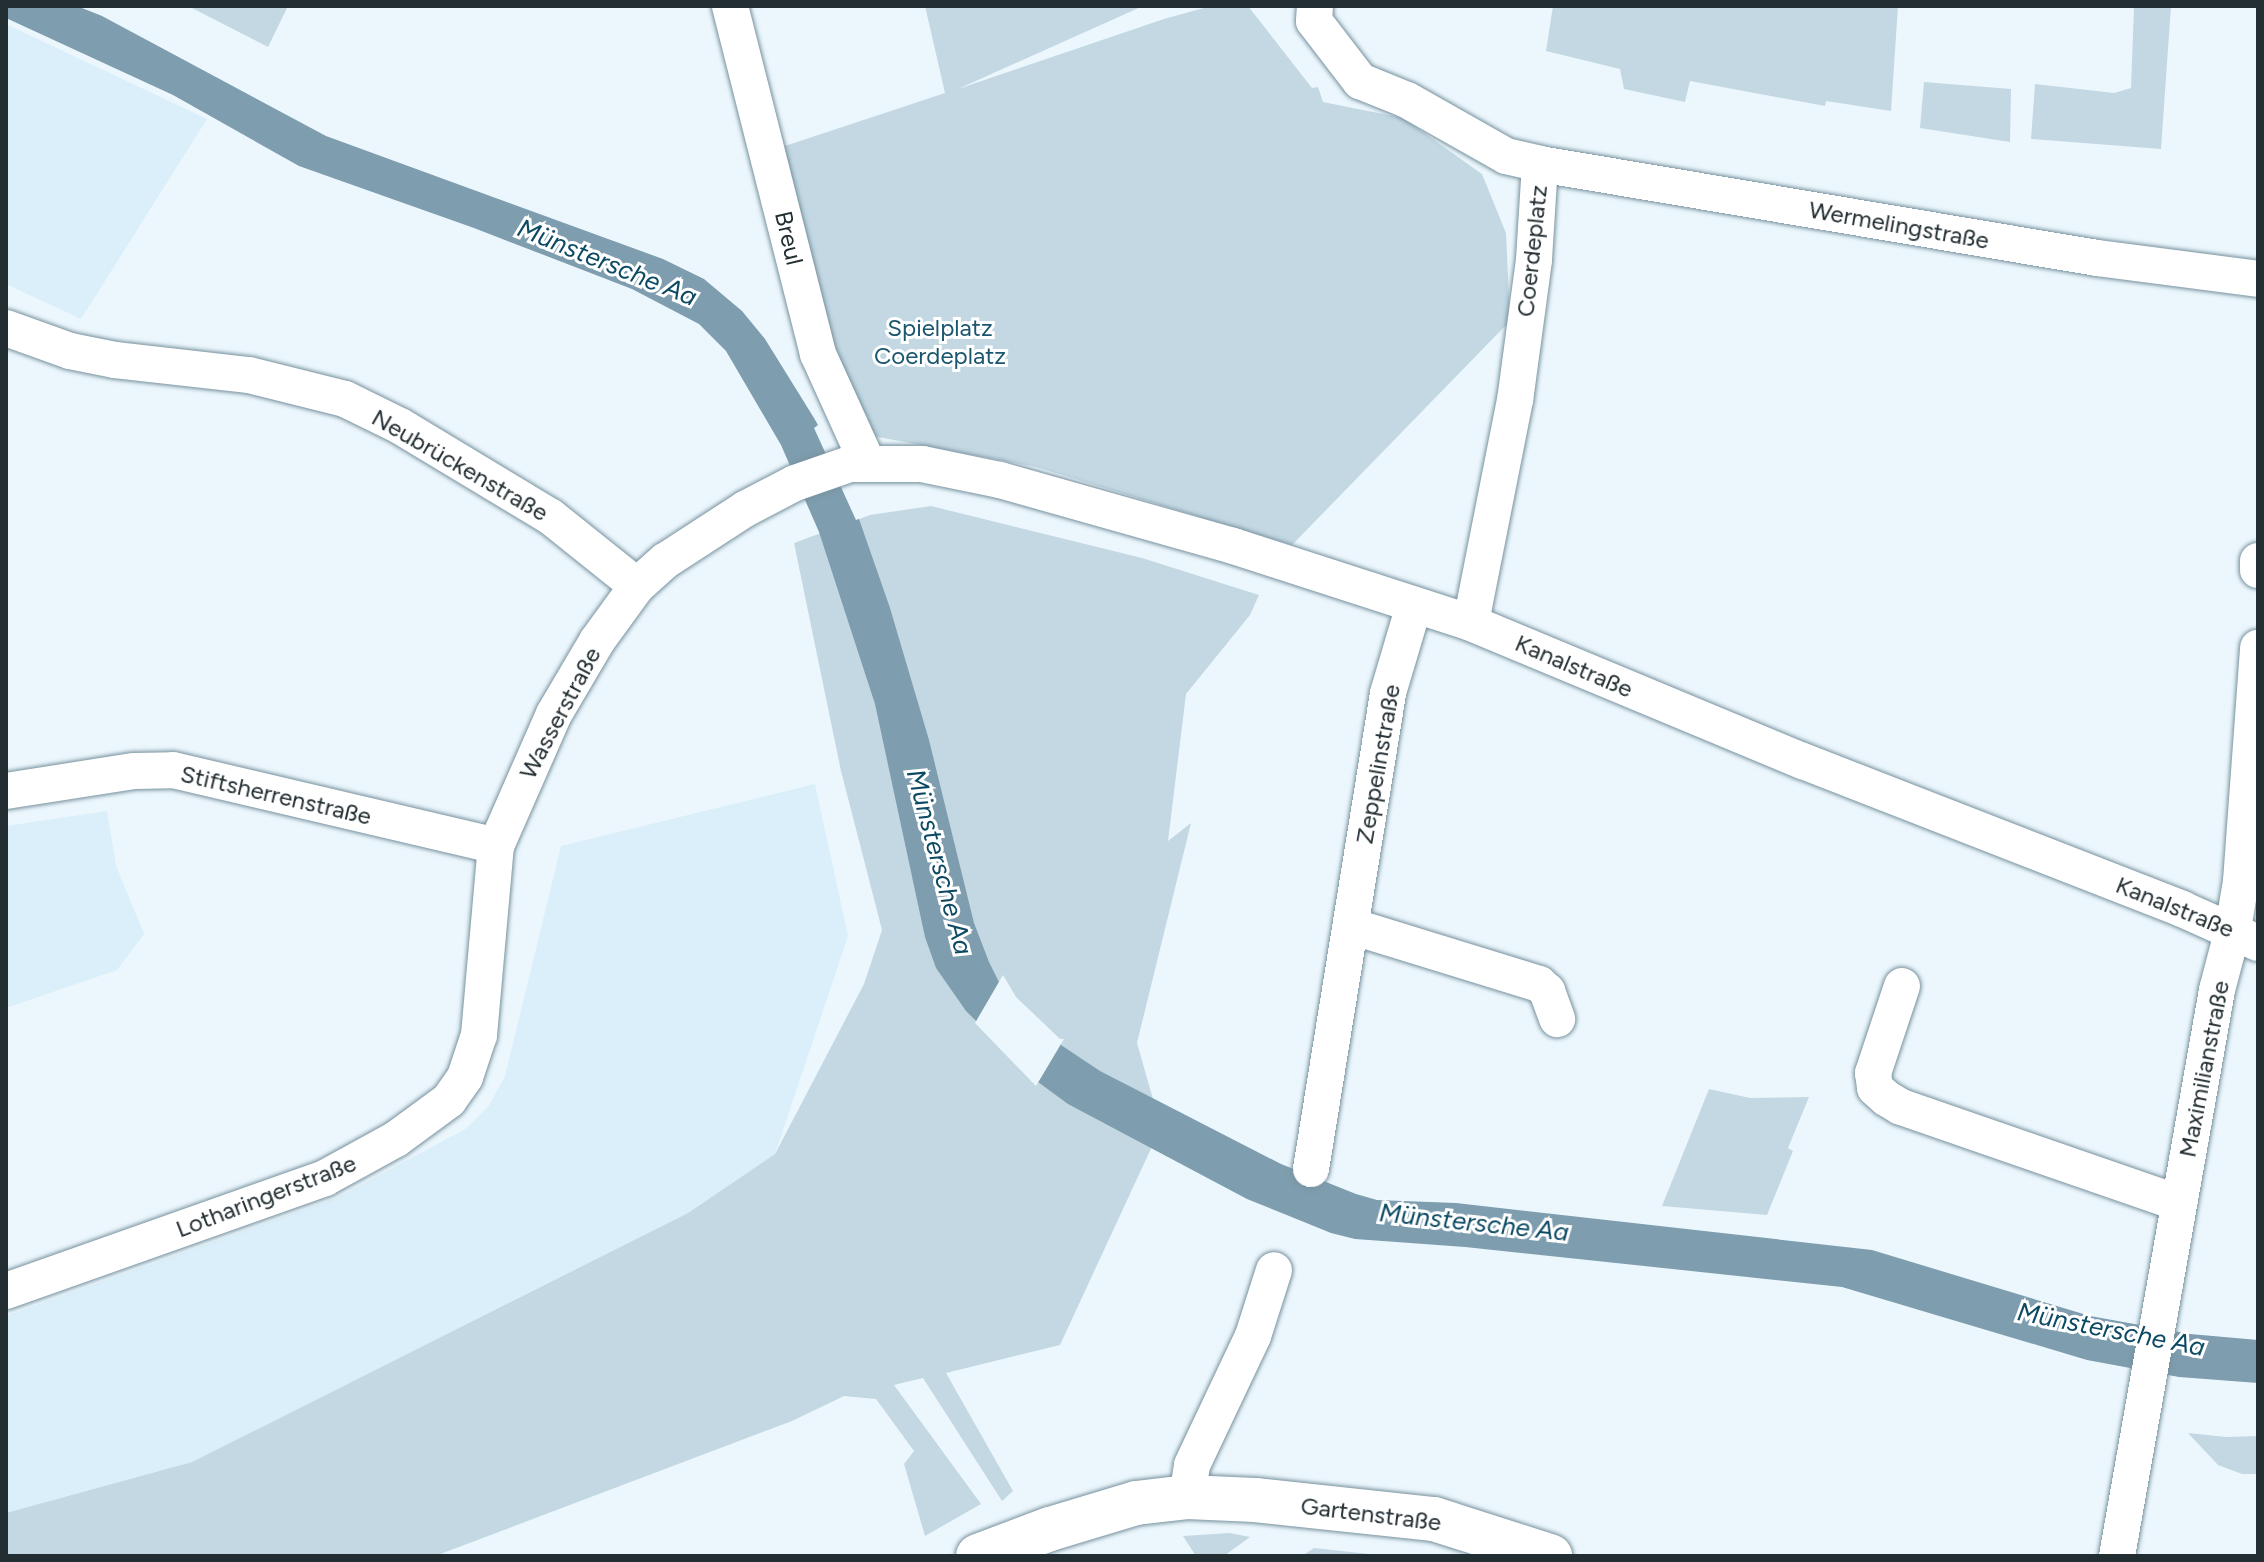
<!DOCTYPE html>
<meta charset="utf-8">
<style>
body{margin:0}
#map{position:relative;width:2264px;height:1562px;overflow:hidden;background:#ecf7fd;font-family:Figtree,sans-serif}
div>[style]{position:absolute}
.built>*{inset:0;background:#daeffa}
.green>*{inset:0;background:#c3d8e3}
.water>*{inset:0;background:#7e9dae}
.pier>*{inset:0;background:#ecf7fd}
.roads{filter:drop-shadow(0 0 2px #77919e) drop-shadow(0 0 2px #77919e)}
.street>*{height:36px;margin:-18px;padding:0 18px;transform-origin:18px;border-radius:18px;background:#fff}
.secondary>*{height:44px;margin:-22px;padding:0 22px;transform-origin:22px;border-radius:22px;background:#fff}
span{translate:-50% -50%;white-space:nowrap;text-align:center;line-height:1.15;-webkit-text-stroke:6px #fff;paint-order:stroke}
.street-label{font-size:24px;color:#232e33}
.park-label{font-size:24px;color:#1b566f}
.water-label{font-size:26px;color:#0c4a63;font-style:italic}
.frame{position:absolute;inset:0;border:8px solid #232e33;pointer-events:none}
</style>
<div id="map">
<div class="built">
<div style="clip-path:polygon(6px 24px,207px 119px,81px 319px,6px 284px)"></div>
<div style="clip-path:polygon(815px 784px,848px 936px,775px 1154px,688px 1213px,192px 1462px,6px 1513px,6px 1316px,337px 1198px,467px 1128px,488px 1107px,505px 1076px,561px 846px)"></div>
<div style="clip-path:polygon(107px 811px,116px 866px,144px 934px,117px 970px,6px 1008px,6px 826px)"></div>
</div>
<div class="green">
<div style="clip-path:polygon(188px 6px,288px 6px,268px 47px)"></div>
<div style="clip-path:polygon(925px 6px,1143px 6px,958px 89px,1164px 19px,1211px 6px,1248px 6px,1312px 88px,1318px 87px,1323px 102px,1403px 118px,1482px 174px,1506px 233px,1510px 321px,1292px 545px,1036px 467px,857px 433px,776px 149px,945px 93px)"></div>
<div style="clip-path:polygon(1553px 6px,1898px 6px,1891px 111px,1826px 101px,1825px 106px,1690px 81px,1685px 102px,1624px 89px,1620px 69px,1546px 51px)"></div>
<div style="clip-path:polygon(2134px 6px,2171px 6px,2161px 149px,2031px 139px,2035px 84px,2114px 93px,2131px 88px)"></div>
<div style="clip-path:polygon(1924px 82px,2011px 89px,2010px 142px,1920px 128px)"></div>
<div style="clip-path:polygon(931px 506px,1142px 558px,1259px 595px,1250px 615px,1186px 694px,1168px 841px,1191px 823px,1137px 1043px,1161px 1127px,1060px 1345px,946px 1373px,1013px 1491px,1002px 1501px,923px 1378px,894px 1385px,981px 1504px,925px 1536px,904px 1464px,914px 1451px,876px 1399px,844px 1396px,792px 1421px,435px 1556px,6px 1556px,6px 1513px,192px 1462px,688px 1213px,775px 1154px,864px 984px,882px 930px,841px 771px,794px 543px,870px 515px)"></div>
<div style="clip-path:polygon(1709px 1089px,1750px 1098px,1809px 1097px,1788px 1148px,1793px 1151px,1767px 1215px,1662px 1206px)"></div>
<div style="clip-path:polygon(2188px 1433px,2226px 1437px,2258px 1436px,2258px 1474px,2242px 1474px,2218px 1465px)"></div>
<div style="clip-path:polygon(1230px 1533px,1250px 1537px,1224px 1556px,1196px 1556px,1183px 1536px)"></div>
<div style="clip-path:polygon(1314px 1548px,1388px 1556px,1302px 1556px)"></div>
</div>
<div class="water">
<div style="clip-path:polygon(6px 6px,77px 6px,102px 16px,326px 136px,663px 259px,704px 279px,742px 311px,765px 339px,814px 418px,818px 425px,814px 428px,856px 520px,859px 519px,890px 608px,929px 740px,974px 923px,989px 962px,999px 982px,1061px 1045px,1100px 1071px,1281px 1164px,1356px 1194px,1377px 1200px,1456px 1203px,1872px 1250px,2090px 1316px,2190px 1334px,2258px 1340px,2258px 1383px,2179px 1377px,2087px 1360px,1842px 1287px,1465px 1247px,1355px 1239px,1331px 1233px,1247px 1199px,1068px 1104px,1038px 1082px,966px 1011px,936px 968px,925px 937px,875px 704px,819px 532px,781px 445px,726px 351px,699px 324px,632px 289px,474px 228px,299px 166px,173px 95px,6px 18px)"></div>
</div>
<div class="pier">
<div style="clip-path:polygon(1003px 975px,1016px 997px,1060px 1039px,1064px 1039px,1036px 1086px,975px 1023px)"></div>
</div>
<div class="roads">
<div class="street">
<div style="left:730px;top:6px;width:359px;rotate:75.8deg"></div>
<div style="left:818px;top:354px;width:119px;rotate:65.6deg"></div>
<div style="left:1315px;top:6px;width:15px;rotate:94deg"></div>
<div style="left:1314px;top:21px;width:76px;rotate:52.5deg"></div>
<div style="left:1360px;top:81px;width:51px;rotate:22deg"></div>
<div style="left:1407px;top:100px;width:114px;rotate:29.5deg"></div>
<div style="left:1506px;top:156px;width:35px;rotate:13deg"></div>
<div style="left:1540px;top:164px;width:96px;rotate:93.6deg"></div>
<div style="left:1534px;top:260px;width:141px;rotate:97.7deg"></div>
<div style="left:1515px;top:400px;width:227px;rotate:101.2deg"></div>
<div style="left:1540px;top:164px;width:565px;rotate:9.58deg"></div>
<div style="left:2097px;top:258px;width:162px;rotate:7.4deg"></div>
<div style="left:6px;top:328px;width:68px;rotate:19.8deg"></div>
<div style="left:70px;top:351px;width:46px;rotate:11.3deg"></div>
<div style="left:115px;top:360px;width:135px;rotate:6.4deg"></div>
<div style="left:249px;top:375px;width:99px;rotate:14deg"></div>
<div style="left:345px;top:399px;width:61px;rotate:26.1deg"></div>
<div style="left:400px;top:426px;width:176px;rotate:31.1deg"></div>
<div style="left:551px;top:517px;width:110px;rotate:38.7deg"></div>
<div style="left:2258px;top:561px;width:9px;rotate:90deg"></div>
<div style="left:6px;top:791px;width:130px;rotate:-8.9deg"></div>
<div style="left:134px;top:771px;width:39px;rotate:-1deg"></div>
<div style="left:173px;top:770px;width:332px;rotate:13.2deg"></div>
<div style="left:1351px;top:926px;width:197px;rotate:17.1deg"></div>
<div style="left:1539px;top:984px;width:11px;rotate:41deg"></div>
<div style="left:1547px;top:991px;width:30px;rotate:70deg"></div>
<div style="left:1902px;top:986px;width:92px;rotate:108.4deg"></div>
<div style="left:1873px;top:1073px;width:15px;rotate:82deg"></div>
<div style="left:1875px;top:1088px;width:15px;rotate:42deg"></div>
<div style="left:1886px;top:1098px;width:17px;rotate:31deg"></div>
<div style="left:1901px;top:1107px;width:294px;rotate:19.1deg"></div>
<div style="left:1311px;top:1169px;width:482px;rotate:-80.8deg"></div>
<div style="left:1388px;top:693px;width:92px;rotate:-73.5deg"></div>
<div style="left:6px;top:1291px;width:338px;rotate:-19.5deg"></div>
<div style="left:325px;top:1178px;width:81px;rotate:-28.8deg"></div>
<div style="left:396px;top:1139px;width:66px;rotate:-36.3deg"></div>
<div style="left:449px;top:1100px;width:28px;rotate:-55deg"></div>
<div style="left:465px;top:1077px;width:44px;rotate:-71.6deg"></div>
<div style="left:479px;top:1035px;width:190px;rotate:-84.9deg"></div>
<div style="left:496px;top:846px;width:144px;rotate:-66.3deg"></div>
<div style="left:554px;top:714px;width:85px;rotate:-59.5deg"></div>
<div style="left:597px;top:641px;width:68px;rotate:-54deg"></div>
<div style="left:637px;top:586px;width:38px;rotate:-42deg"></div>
<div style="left:665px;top:561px;width:95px;rotate:-33deg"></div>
<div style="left:745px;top:509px;width:56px;rotate:-27.5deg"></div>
<div style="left:795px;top:483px;width:58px;rotate:-19.1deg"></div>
<div style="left:850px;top:464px;width:72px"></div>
<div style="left:922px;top:464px;width:80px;rotate:11.6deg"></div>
<div style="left:1000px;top:480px;width:242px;rotate:15.8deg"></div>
<div style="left:1233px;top:546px;width:250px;rotate:17.9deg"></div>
<div style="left:1471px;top:623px;width:360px;rotate:22.6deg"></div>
<div style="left:1803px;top:761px;width:407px;rotate:21.3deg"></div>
<div style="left:2182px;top:909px;width:83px;rotate:24.1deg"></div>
<div style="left:1187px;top:1497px;width:32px;rotate:-81deg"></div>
<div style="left:1192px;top:1465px;width:143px;rotate:-64.7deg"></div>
<div style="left:1253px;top:1336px;width:69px;rotate:-72.3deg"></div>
<div style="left:2117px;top:1556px;width:575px;rotate:-79.98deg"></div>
<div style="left:2217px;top:990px;width:63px;rotate:-75.3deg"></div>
<div style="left:2233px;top:929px;width:49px;rotate:-80.5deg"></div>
<div style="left:2241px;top:881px;width:234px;rotate:-85.8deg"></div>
</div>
<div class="secondary">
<div style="left:978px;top:1556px;width:77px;rotate:-20.6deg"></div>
<div style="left:1050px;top:1529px;width:90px;rotate:-16.8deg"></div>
<div style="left:1136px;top:1503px;width:51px;rotate:-6.7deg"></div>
<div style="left:1187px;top:1497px;width:68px;rotate:2.5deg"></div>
<div style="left:1255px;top:1500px;width:180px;rotate:6.1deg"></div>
<div style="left:1434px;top:1519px;width:122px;rotate:17.7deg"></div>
</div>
</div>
<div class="street-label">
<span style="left:1899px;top:225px;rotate:10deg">Wermelingstraße</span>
<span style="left:789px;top:238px;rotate:77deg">Breul</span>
<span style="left:1532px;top:251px;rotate:-84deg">Coerdeplatz</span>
<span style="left:460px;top:465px;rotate:30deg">Neubrückenstraße</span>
<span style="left:1574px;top:666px;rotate:23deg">Kanalstraße</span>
<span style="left:560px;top:713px;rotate:-62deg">Wasserstraße</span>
<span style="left:1378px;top:764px;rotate:-80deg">Zeppelinstraße</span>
<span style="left:276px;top:795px;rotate:13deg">Stiftsherrenstraße</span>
<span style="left:2175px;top:907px;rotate:22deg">Kanalstraße</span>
<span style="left:2204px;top:1069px;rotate:-79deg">Maximilianstraße</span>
<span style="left:266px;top:1196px;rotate:-21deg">Lotharingerstraße</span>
<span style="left:1371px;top:1514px;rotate:7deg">Gartenstraße</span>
</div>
<div class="park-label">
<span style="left:940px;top:342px">Spielplatz<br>Coerdeplatz</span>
</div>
<div class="water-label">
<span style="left:607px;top:263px;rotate:22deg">Münstersche Aa</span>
<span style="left:939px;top:862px;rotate:75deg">Münstersche Aa</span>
<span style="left:1474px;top:1223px;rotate:6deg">Münstersche Aa</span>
<span style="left:2111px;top:1330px;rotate:11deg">Münstersche Aa</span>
</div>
<div class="frame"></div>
</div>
